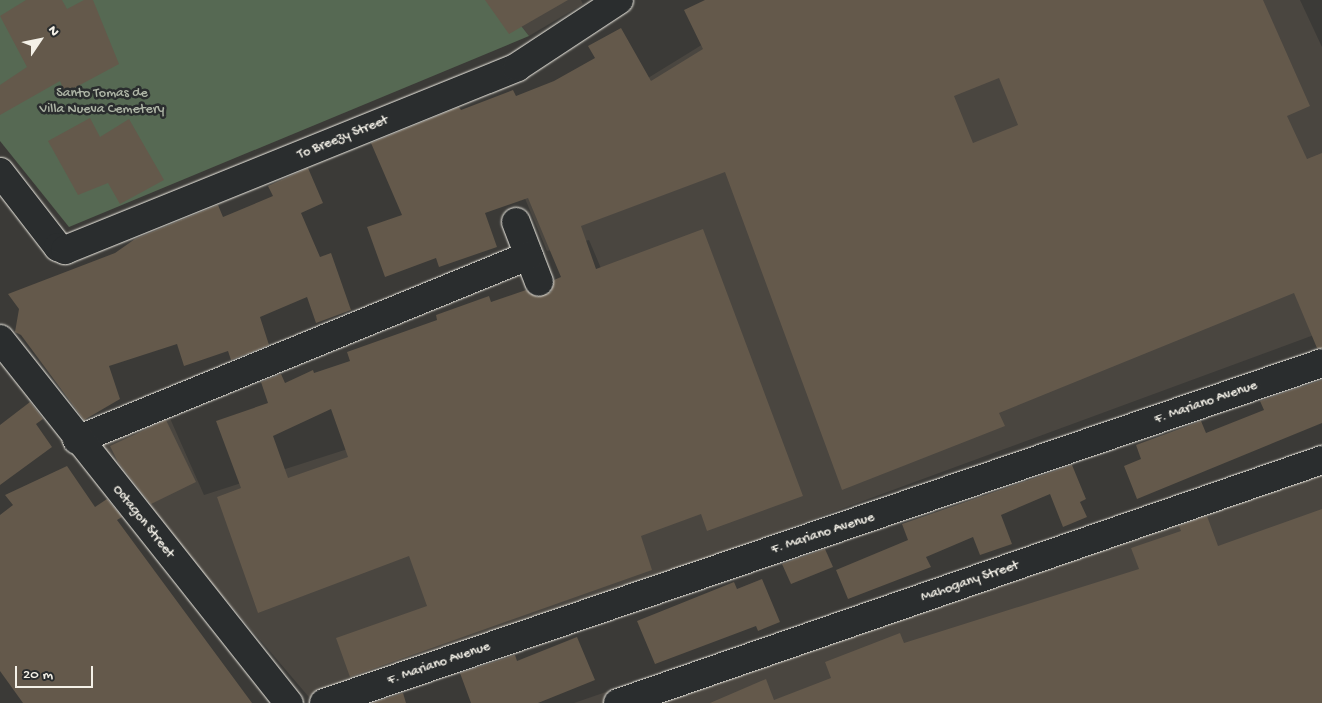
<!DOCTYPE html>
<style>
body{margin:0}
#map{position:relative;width:1322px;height:703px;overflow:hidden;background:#3b3a37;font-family:"Gochi Hand",sans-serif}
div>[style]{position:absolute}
.built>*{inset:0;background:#4a4640}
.green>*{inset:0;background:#566953}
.building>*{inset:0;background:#64594b}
.roads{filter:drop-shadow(0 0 1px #f4f1e8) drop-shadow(0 0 1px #f4f1e8)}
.minor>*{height:28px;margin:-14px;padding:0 14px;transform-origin:14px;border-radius:14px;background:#2a2d2e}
.tertiary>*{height:28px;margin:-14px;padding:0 14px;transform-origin:14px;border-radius:14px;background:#2a2d2e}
span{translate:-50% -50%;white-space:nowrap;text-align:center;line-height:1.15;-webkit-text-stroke:5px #2a2d2e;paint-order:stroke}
.park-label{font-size:14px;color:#adb4a5}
.street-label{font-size:14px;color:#f4f1e8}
.north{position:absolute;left:15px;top:15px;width:50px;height:50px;-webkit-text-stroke:4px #2a2d2e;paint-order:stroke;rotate:56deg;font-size:14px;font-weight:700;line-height:20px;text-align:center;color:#f4f1e8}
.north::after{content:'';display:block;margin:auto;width:18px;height:22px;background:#f4f1e8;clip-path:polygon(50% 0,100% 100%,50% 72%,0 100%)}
.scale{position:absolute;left:15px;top:666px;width:78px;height:22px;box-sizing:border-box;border:2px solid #f4f1e8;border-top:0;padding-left:6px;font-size:15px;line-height:18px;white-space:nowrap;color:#f4f1e8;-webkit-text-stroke:4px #2a2d2e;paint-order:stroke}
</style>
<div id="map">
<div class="built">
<div style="clip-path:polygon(501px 0,581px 0,583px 4px,529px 36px)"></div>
<div style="clip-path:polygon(782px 0,1300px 0,1322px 47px,1322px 332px,314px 703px,96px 448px,169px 416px,204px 495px,638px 356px,589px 240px,547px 251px,510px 163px,760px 9px)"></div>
<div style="clip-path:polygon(1322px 446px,1322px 703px,574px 703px,1315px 448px)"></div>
</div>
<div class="green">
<div style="clip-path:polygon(0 0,501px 0,529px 36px,69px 227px,0 141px)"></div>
</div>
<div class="building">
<div style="clip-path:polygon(26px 0,62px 0,67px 9px,84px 0,93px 0,119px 64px,65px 93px,60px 81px,0 115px,0 85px,27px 67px,0 16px)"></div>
<div style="clip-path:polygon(485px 0,568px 0,509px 34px)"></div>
<div style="clip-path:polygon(evenodd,705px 0,1263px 0,1310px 106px,1287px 116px,1307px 159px,1322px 153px,1322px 348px,1317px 348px,1294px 293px,999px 413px,1005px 426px,842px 490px,725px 172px,581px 226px,596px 269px,703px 229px,803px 496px,707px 531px,701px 514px,641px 536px,652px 570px,350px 677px,336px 638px,427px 606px,409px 556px,258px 613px,217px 497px,241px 488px,216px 421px,268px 403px,261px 382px,281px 374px,285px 383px,313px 370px,314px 373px,350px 361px,347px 352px,437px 320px,436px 315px,489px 296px,491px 302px,526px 290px,537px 297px,551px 292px,554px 280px,561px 277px,528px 198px,485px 213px,497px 247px,439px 267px,436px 258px,385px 277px,367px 227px,402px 215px,371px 143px,459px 107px,461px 110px,513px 90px,516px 96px,554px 81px,595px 58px,588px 46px,621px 28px,651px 81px,703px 49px,684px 10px,705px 0,999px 78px,1018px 125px,973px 143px,954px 96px,999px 78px,705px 0,331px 409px,348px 457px,288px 478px,273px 436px,331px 409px)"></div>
<div style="clip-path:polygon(90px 118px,100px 137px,129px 119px,164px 180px,120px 204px,108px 183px,78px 195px,48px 141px)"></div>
<div style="clip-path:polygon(308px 168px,323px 203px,301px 213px,320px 257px,331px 253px,351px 310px,316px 323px,307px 297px,260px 317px,269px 345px,231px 360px,228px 351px,184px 366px,177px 344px,109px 366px,120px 399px,84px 420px,21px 335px,15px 332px,19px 309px,8px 294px,115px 253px,135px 239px,218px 205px,223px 217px,273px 196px,268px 186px)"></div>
<div style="clip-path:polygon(1322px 380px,1322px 423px,1137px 499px,1124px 466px,1141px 459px,1136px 445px,1201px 421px,1206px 433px,1264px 410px,1260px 401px)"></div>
<div style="clip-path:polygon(30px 402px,43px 419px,36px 424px,52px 447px,0 485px,0 425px)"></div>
<div style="clip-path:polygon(166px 420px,196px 482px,151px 504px,118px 462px,110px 446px)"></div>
<div style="clip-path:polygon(1072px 465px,1086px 499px,1080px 502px,1087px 517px,1063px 527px,1050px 494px,1001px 515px,1012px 544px,980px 555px,973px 537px,926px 557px,931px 567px,848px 599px,836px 570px,908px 540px,902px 524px)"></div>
<div style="clip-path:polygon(67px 466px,95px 507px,107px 499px,122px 517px,117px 520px,252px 703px,23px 703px,0 671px,0 515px,13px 505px,5px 495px)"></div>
<div style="clip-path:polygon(1322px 509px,1322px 703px,710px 703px,766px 679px,774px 700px,831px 678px,825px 662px,900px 633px,904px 643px,1139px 569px,1131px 548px,1181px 531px,1179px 526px,1207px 516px,1218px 546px)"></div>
<div style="clip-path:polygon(825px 549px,833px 567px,791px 584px,782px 564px)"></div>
<div style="clip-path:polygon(762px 579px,780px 622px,758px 631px,756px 626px,655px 664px,637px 621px,734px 582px,737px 589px)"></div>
<div style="clip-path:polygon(577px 637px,595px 680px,538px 703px,471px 703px,460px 673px,515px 655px,517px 661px)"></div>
<div style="clip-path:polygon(403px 693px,406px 703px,372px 703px)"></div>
</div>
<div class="roads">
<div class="minor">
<div style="left:0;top:172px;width:95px;rotate:52.3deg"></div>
<div style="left:58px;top:247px;width:8px;rotate:23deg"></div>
<div style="left:65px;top:250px;width:488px;rotate:-22deg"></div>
<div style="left:517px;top:67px;width:122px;rotate:-33.3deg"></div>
<div style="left:516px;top:222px;width:64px;rotate:69deg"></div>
<div style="left:77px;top:440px;width:488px;rotate:-22.2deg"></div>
<div style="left:618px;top:703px;width:745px;rotate:-19.04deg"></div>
</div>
<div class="tertiary">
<div style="left:0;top:339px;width:465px;rotate:51.6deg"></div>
<div style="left:324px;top:703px;width:1054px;rotate:-18.81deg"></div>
</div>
</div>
<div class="park-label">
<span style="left:102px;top:102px">Santo Tomas de<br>Villa Nueva Cemetery</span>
</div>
<div class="street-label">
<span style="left:343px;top:138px;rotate:-22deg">To Breezy Street</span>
<span style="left:1206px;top:403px;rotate:-19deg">F. Mariano Avenue</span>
<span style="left:143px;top:522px;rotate:51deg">Octagon Street</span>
<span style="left:823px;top:534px;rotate:-18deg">F. Mariano Avenue</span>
<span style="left:970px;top:582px;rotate:-19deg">Mahogany Street</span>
<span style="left:439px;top:664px;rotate:-19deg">F. Mariano Avenue</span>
</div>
<div class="north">N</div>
<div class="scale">20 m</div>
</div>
